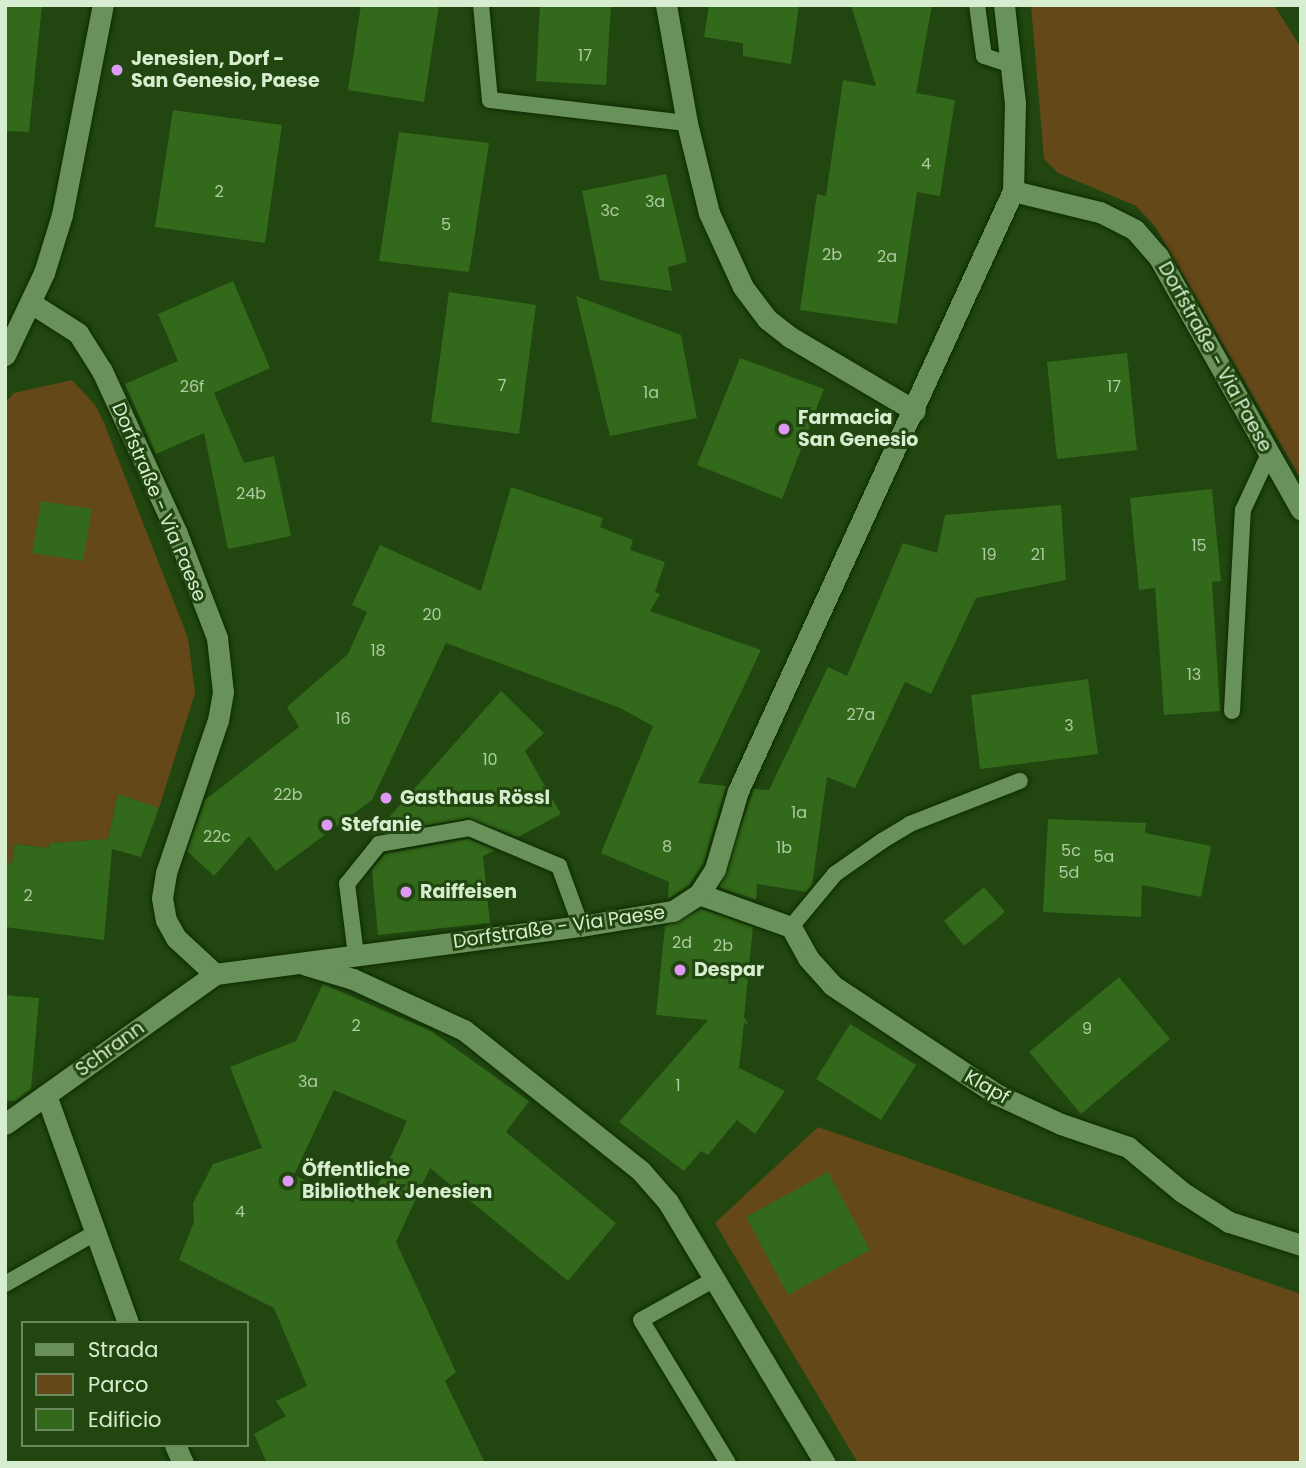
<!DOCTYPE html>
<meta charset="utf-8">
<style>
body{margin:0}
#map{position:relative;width:1306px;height:1468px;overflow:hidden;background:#214610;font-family:Poppins,sans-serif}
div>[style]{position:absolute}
.green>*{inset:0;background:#644818}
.building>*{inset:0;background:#33691a}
.roads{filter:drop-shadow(0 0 2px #0e2a02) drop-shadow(0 0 2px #0e2a02)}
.lane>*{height:16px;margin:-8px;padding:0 8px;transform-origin:8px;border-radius:8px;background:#69925a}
.street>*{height:21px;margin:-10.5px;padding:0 10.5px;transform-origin:10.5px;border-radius:10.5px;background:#69925a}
.dots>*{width:19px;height:19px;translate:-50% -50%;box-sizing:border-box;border:4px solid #214610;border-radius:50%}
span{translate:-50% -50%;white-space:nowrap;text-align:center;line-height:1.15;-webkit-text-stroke:6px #214610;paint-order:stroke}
.number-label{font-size:16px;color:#aecca2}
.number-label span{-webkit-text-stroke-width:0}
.poi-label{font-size:19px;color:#d7edcf;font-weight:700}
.left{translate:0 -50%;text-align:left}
.street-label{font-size:19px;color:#d7edcf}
.frame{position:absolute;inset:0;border:7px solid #d7edcf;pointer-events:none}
.legend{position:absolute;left:21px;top:1321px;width:228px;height:126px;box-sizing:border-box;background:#214610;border:2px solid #6a895c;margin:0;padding:9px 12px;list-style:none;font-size:21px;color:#d7edcf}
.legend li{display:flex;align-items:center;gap:14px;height:35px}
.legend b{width:35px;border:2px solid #6a895c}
</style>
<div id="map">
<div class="green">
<div style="clip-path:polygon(1031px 5px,1274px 5px,1301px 48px,1301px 479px,1155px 226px,1136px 206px,1058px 173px,1044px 159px)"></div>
<div style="clip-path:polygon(72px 380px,95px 405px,104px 423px,188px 638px,195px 693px,159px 808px,118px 794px,108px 839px,51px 843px,48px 848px,15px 844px,12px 863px,5px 863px,5px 403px,14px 393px)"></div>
<div style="clip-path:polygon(818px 1127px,1301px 1294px,1301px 1463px,858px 1463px,715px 1223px)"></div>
</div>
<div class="building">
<div style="clip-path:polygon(5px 5px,42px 5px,29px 132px,5px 131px)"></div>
<div style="clip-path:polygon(361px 5px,439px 5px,424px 102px,348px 90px)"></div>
<div style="clip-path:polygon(540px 5px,611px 5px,606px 85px,536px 81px)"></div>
<div style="clip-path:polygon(709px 5px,799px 5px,791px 64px,743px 56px,743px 43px,704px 37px)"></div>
<div style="clip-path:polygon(851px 5px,932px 5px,916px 93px,955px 100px,940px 196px,917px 192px,897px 324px,800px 310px,817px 194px,826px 196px,843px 80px,876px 86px)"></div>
<div style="clip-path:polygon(173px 110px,282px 125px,265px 243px,155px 227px)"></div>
<div style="clip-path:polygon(399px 132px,489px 143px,469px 272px,379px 261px)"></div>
<div style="clip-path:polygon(666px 174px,687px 262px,668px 267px,672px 291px,600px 280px,582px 191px)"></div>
<div style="clip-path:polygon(233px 281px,270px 368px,214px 393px,244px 463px,274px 456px,291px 536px,228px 549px,204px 433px,156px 454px,125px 384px,178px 361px,158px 314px)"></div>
<div style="clip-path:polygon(449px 292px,536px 305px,519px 434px,431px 422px)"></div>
<div style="clip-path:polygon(576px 296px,681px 335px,697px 418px,610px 436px)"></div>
<div style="clip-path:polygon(1127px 353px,1137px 450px,1057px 459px,1047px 362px)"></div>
<div style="clip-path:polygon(740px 358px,824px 389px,782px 499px,697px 465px)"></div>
<div style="clip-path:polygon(511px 487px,603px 518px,600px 527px,633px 540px,630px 550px,665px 562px,655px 592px,660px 594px,650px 611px,761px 650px,698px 783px,726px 786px,703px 864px,689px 885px,668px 899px,669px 882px,601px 853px,653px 726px,620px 708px,446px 643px,372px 800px,276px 871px,249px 836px,214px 876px,187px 851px,205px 800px,299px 727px,287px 707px,348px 654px,367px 612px,352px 605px,380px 545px,481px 591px)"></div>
<div style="clip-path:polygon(1212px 489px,1221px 581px,1212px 582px,1220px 711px,1164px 715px,1155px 588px,1139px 590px,1130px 498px)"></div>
<div style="clip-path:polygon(41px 501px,92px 509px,83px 561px,32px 553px)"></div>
<div style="clip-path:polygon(1061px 505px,1066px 580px,976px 598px,931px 694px,905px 682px,855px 788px,827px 777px,812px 885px,806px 892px,757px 884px,756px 900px,719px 887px,754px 789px,769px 790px,828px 667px,847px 676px,903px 543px,937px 553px,945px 515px)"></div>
<div style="clip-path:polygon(1088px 679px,1098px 754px,980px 769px,971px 695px)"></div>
<div style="clip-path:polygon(501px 691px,544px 733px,525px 751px,561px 814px,518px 837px,468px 818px,377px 834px,369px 840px)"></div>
<div style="clip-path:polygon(118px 794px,159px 808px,141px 857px,112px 849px,104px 940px,5px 927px,5px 863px,12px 863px,15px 844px,48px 848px,51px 843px,108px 839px)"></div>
<div style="clip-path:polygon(1048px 819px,1146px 823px,1145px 833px,1211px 846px,1201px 897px,1142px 885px,1141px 917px,1043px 912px)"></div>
<div style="clip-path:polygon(468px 839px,495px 850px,483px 856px,490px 923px,378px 935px,372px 870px,385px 854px)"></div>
<div style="clip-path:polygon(984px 887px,1005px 912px,964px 946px,944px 921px)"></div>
<div style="clip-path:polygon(701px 909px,753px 927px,744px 1017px,748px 1024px,744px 1023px,739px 1068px,785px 1091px,755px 1134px,737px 1120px,708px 1155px,701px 1151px,684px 1171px,619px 1122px,708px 1020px,656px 1015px,665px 926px)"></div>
<div style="clip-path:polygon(1119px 977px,1170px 1039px,1081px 1114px,1029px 1052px)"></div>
<div style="clip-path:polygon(evenodd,323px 984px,431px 1031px,529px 1101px,506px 1132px,616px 1223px,568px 1281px,430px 1168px,396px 1242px,456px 1372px,445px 1381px,485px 1463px,267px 1463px,254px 1434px,286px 1416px,276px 1401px,307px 1386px,274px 1308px,179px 1260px,194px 1222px,193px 1203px,213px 1164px,262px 1148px,230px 1067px,296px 1041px,323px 984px,334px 1090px,407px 1121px,375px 1191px,362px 1184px,353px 1203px,294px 1175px,334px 1090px)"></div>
<div style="clip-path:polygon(5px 995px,39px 998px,31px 1089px,15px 1101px,5px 1100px)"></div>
<div style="clip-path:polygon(850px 1024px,916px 1065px,881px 1120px,816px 1079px)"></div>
<div style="clip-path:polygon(828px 1172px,870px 1250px,788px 1295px,746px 1217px)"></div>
</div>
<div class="roads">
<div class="lane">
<div style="left:481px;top:5px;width:95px;rotate:84.6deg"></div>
<div style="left:490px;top:100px;width:198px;rotate:6.7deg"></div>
<div style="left:977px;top:5px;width:51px;rotate:82.2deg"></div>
<div style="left:984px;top:56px;width:29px;rotate:18deg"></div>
<div style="left:1232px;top:711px;width:201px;rotate:-86.9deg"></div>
<div style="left:1243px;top:510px;width:62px;rotate:-65.1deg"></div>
<div style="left:791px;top:927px;width:69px;rotate:-50.3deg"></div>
<div style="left:835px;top:874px;width:57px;rotate:-35.1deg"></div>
<div style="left:882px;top:841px;width:33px;rotate:-31deg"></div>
<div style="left:910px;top:824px;width:118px;rotate:-21.4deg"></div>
<div style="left:356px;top:955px;width:72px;rotate:-97.2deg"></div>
<div style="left:347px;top:884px;width:51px;rotate:-51.3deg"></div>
<div style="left:379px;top:844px;width:91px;rotate:-10.1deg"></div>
<div style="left:469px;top:828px;width:98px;rotate:22.9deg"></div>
<div style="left:559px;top:866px;width:64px;rotate:69.9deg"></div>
<div style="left:713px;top:1280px;width:82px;rotate:150.9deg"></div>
<div style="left:641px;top:1320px;width:167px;rotate:58.7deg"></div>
<div style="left:5px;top:1284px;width:103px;rotate:-29.5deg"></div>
</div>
<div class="street">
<div style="left:666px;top:5px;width:120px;rotate:79.9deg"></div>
<div style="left:687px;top:123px;width:93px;rotate:76.3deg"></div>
<div style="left:709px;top:213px;width:81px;rotate:65.3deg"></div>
<div style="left:743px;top:287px;width:40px;rotate:53deg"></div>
<div style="left:767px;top:319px;width:29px;rotate:38deg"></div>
<div style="left:790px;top:337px;width:145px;rotate:30.6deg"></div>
<div style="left:1013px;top:191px;width:89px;rotate:13.6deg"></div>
<div style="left:1100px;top:212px;width:39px;rotate:27deg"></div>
<div style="left:1135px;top:230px;width:35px;rotate:49deg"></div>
<div style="left:1158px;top:256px;width:291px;rotate:60.6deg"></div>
<div style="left:31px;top:303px;width:56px;rotate:32.6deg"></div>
<div style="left:78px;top:333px;width:45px;rotate:57.7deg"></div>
<div style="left:102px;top:371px;width:176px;rotate:65.2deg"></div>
<div style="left:176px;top:531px;width:115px;rotate:69deg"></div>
<div style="left:217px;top:638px;width:54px;rotate:83.7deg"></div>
<div style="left:223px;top:692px;width:28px;rotate:100deg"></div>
<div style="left:218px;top:720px;width:162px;rotate:108.8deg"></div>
<div style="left:166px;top:873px;width:25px;rotate:99deg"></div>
<div style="left:162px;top:898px;width:22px;rotate:80deg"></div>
<div style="left:166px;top:920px;width:21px;rotate:61deg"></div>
<div style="left:176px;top:938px;width:53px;rotate:42.7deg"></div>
<div style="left:5px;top:355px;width:91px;rotate:-64.6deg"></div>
<div style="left:44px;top:273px;width:61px;rotate:-72.8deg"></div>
<div style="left:62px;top:215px;width:214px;rotate:-79deg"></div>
<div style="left:699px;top:894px;width:98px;rotate:19.7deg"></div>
<div style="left:791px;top:927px;width:35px;rotate:61deg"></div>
<div style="left:808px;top:958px;width:36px;rotate:48deg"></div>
<div style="left:832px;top:985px;width:197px;rotate:33.6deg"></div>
<div style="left:996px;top:1094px;width:72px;rotate:24.8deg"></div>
<div style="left:1061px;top:1124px;width:71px;rotate:18.9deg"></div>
<div style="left:1128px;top:1147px;width:70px;rotate:39.8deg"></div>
<div style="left:1182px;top:1192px;width:56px;rotate:32.6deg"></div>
<div style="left:1229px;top:1222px;width:76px;rotate:17.7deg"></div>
<div style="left:306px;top:965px;width:49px;rotate:16.6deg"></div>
<div style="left:353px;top:979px;width:122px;rotate:24.7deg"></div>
<div style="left:464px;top:1030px;width:226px;rotate:38.5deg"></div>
<div style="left:641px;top:1171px;width:41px;rotate:48.9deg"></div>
<div style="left:668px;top:1202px;width:305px;rotate:59deg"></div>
<div style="left:46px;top:1095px;width:242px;rotate:70.2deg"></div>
<div style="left:5px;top:1124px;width:258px;rotate:-35.5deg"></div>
<div style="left:215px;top:974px;width:369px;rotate:-7.5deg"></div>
<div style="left:581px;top:926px;width:93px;rotate:-9.3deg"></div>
<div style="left:673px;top:911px;width:31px;rotate:-33deg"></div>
<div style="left:699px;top:894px;width:30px;rotate:-57deg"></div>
<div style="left:715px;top:869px;width:81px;rotate:-73.6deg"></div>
<div style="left:738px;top:791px;width:660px;rotate:-65.38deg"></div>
<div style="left:1013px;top:191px;width:88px;rotate:-88.7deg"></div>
<div style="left:1015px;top:103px;width:99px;rotate:-96.4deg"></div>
<div style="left:175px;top:1445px;width:20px;rotate:66deg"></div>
</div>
</div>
<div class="dots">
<div style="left:117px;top:70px;background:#dd99f3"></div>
<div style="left:784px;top:429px;background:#dd99f3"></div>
<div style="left:386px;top:798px;background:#dd99f3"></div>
<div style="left:327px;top:825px;background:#dd99f3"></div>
<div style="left:406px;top:892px;background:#dd99f3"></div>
<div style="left:680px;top:970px;background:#dd99f3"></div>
<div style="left:288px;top:1181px;background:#dd99f3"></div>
</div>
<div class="number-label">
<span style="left:585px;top:56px">17</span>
<span style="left:926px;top:164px">4</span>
<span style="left:219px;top:192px">2</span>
<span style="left:655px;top:202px">3a</span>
<span style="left:610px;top:211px">3c</span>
<span style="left:446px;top:225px">5</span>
<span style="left:832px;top:255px">2b</span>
<span style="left:887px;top:257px">2a</span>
<span style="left:502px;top:386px">7</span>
<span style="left:192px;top:387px">26f</span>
<span style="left:1114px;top:387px">17</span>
<span style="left:651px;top:393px">1a</span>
<span style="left:251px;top:494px">24b</span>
<span style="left:1199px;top:546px">15</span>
<span style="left:989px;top:555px">19</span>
<span style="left:1038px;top:555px">21</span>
<span style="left:432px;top:615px">20</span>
<span style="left:378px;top:651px">18</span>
<span style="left:1194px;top:675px">13</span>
<span style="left:861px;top:715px">27a</span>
<span style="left:343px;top:719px">16</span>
<span style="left:1069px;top:726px">3</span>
<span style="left:490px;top:760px">10</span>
<span style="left:288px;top:795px">22b</span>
<span style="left:799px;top:813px">1a</span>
<span style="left:217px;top:837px">22c</span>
<span style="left:667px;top:847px">8</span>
<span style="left:784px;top:848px">1b</span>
<span style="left:1071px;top:851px">5c</span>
<span style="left:1104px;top:857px">5a</span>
<span style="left:1069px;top:873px">5d</span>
<span style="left:28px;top:896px">2</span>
<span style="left:682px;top:943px">2d</span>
<span style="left:723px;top:946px">2b</span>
<span style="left:356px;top:1026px">2</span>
<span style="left:1087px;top:1029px">9</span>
<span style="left:308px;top:1082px">3a</span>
<span style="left:678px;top:1086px">1</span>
<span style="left:240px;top:1212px">4</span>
</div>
<div class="poi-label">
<span class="left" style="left:131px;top:70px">Jenesien, Dorf -<br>San Genesio, Paese</span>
<span class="left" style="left:798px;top:429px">Farmacia<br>San Genesio</span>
<span class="left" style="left:400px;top:798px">Gasthaus Rössl</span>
<span class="left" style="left:341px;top:825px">Stefanie</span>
<span class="left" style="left:420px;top:892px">Raiffeisen</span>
<span class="left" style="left:694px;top:970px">Despar</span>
<span class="left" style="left:302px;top:1181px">Öffentliche<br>Bibliothek Jenesien</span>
</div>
<div class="street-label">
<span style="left:1215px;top:357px;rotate:61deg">Dorfstraße - Via Paese</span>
<span style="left:159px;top:502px;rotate:67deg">Dorfstraße - Via Paese</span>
<span style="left:559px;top:927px;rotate:-8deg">Dorfstraße - Via Paese</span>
<span style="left:110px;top:1049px;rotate:-36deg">Schrann</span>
<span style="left:987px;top:1087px;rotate:30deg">Klapf</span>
</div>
<div class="frame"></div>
<ul class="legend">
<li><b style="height:9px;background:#69925a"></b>Strada</li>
<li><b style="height:19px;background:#644818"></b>Parco</li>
<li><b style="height:19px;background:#33691a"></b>Edificio</li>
</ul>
</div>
